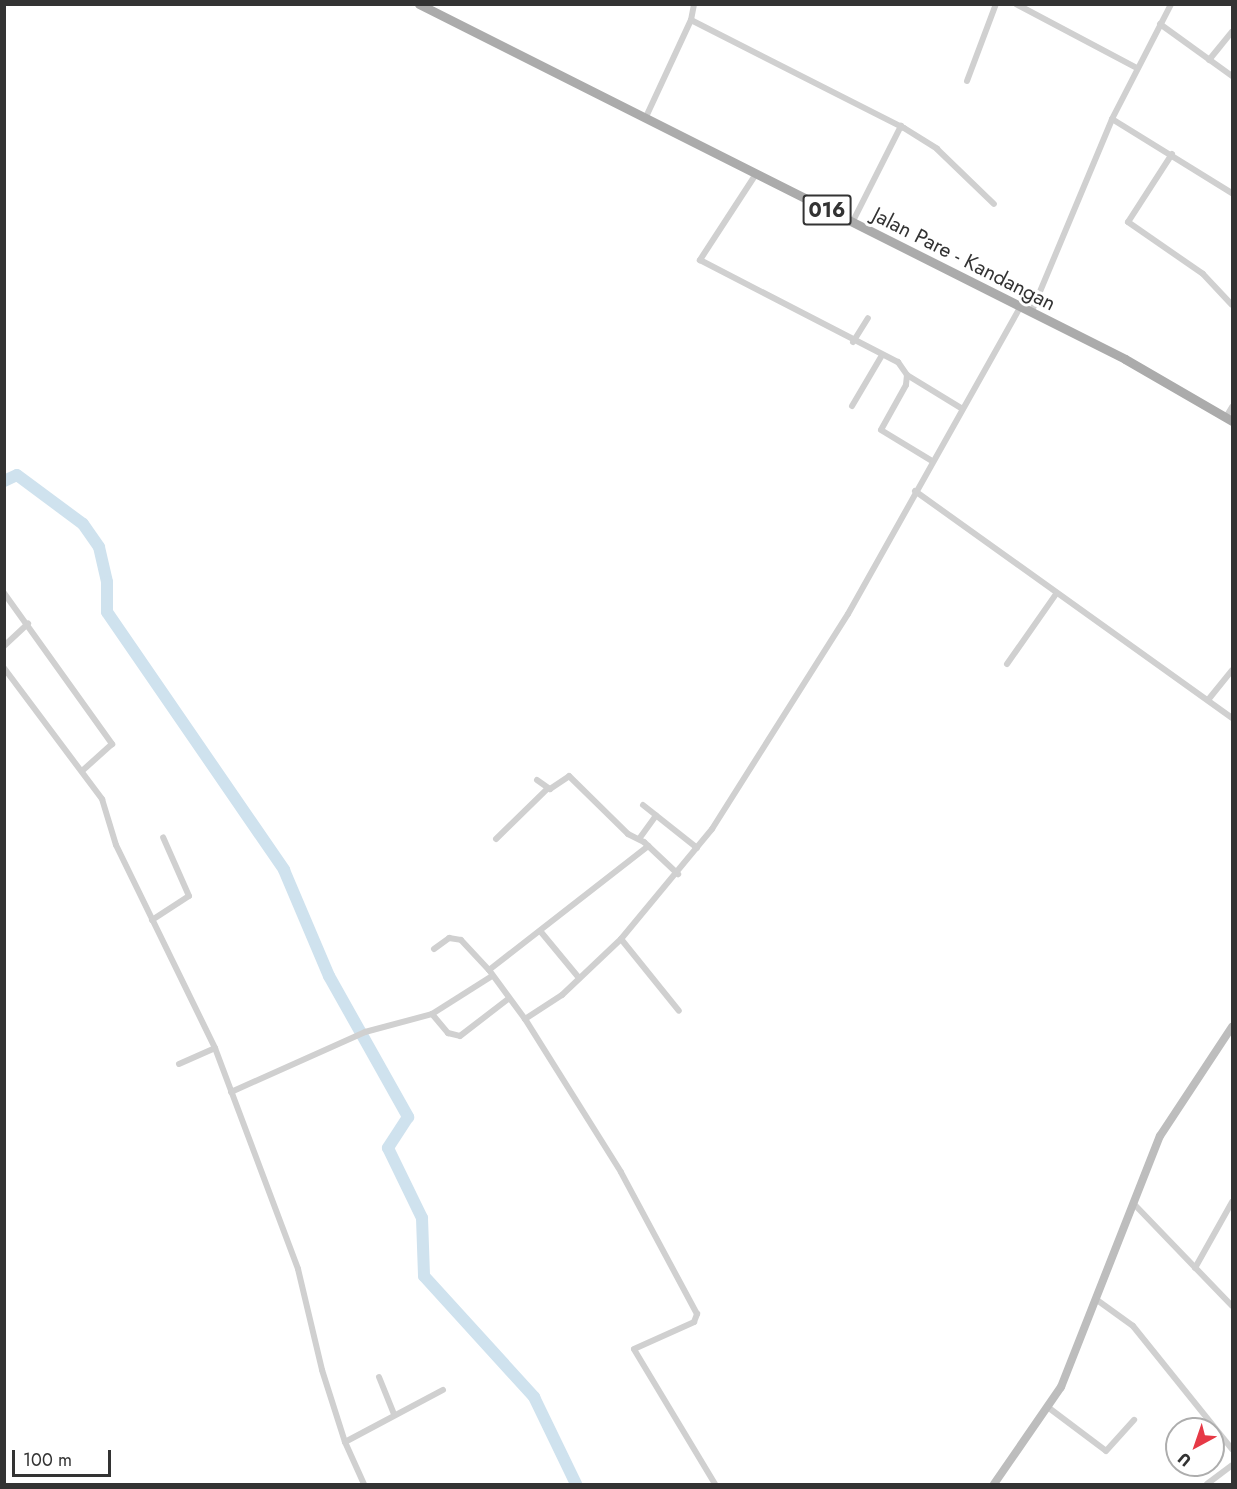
<!DOCTYPE html>
<style>
body{margin:0}
#map{position:relative;width:1237px;height:1489px;overflow:hidden;background:#fff;font-family:Jost,sans-serif}
div>[style]{position:absolute}
.river>*{height:12px;margin:-6px;padding:0 6px;transform-origin:6px;border-radius:6px;background:#cfe2ee}
.street>*{height:6px;margin:-3px;padding:0 3px;transform-origin:3px;border-radius:3px;background:#d0d0d0}
.secondary>*{height:8px;margin:-4px;padding:0 4px;transform-origin:4px;border-radius:4px;background:#bdbdbd}
.primary>*{height:9px;margin:-4.5px;padding:0 4.5px;transform-origin:4.5px;border-radius:4.5px;background:#ababab}
span{translate:-50% -50%;white-space:nowrap;text-align:center;line-height:1.15;-webkit-text-stroke:6px #fff;paint-order:stroke}
.shield-label span{padding:2px 4px;background:#fff;border:2px solid;border-radius:4px;-webkit-text-stroke-width:0}
.shield-label{font-size:20px;color:#333;font-weight:700}
.street-label{font-size:21px;color:#333}
.frame{position:absolute;inset:0;border:6px solid #333;pointer-events:none}
.north{position:absolute;left:1165px;top:1417px;width:60px;height:60px;box-sizing:border-box;background:#fff;border:2px solid #adadad;border-radius:50%;rotate:220deg;font-size:16px;font-weight:700;line-height:24px;text-align:center;color:#333}
.north::after{content:'';display:block;margin:auto;width:21px;height:27px;background:#e63946;clip-path:polygon(50% 0,100% 100%,50% 72%,0 100%)}
.scale{position:absolute;left:12px;top:1450px;width:99px;height:27px;box-sizing:border-box;border:3px solid #333;border-top:0;padding-left:8px;font-size:18px;line-height:21px;white-space:nowrap;color:#333;-webkit-text-stroke:4px #fff;paint-order:stroke}
</style>
<div id="map">
<div class="river">
<div style="left:4px;top:481px;width:14px;rotate:-25deg"></div>
<div style="left:17px;top:475px;width:82px;rotate:36.6deg"></div>
<div style="left:83px;top:524px;width:28px;rotate:55deg"></div>
<div style="left:99px;top:547px;width:36px;rotate:77deg"></div>
<div style="left:107px;top:582px;width:30px;rotate:90deg"></div>
<div style="left:107px;top:612px;width:313px;rotate:55.5deg"></div>
<div style="left:284px;top:870px;width:115px;rotate:67deg"></div>
<div style="left:329px;top:976px;width:162px;rotate:60.7deg"></div>
<div style="left:408px;top:1117px;width:37px;rotate:123deg"></div>
<div style="left:388px;top:1148px;width:78px;rotate:64.1deg"></div>
<div style="left:422px;top:1218px;width:58px;rotate:88deg"></div>
<div style="left:424px;top:1276px;width:164px;rotate:47.7deg"></div>
<div style="left:534px;top:1397px;width:97px;rotate:64.2deg"></div>
</div>
<div class="street">
<div style="left:1016px;top:4px;width:137px;rotate:27.9deg"></div>
<div style="left:691px;top:20px;width:16px;rotate:-79deg"></div>
<div style="left:1160px;top:24px;width:89px;rotate:35.8deg"></div>
<div style="left:1209px;top:60px;width:36px;rotate:-51deg"></div>
<div style="left:967px;top:81px;width:82px;rotate:-69.4deg"></div>
<div style="left:645px;top:119px;width:109px;rotate:-65.1deg"></div>
<div style="left:691px;top:20px;width:239px;rotate:26.9deg"></div>
<div style="left:904px;top:128px;width:39px;rotate:32deg"></div>
<div style="left:937px;top:149px;width:79px;rotate:44deg"></div>
<div style="left:1112px;top:119px;width:141px;rotate:31.7deg"></div>
<div style="left:1172px;top:154px;width:81px;rotate:122.9deg"></div>
<div style="left:1128px;top:222px;width:91px;rotate:34.7deg"></div>
<div style="left:1203px;top:274px;width:42px;rotate:46.9deg"></div>
<div style="left:756px;top:174px;width:103px;rotate:123.1deg"></div>
<div style="left:700px;top:260px;width:223px;rotate:27.3deg"></div>
<div style="left:898px;top:362px;width:16px;rotate:55deg"></div>
<div style="left:907px;top:375px;width:10px;rotate:96deg"></div>
<div style="left:906px;top:385px;width:51px;rotate:119.1deg"></div>
<div style="left:881px;top:430px;width:60px;rotate:31.3deg"></div>
<div style="left:852px;top:223px;width:109px;rotate:-63.2deg"></div>
<div style="left:1031px;top:313px;width:210px;rotate:-67.3deg"></div>
<div style="left:1112px;top:119px;width:129px;rotate:-62.8deg"></div>
<div style="left:853px;top:342px;width:28px;rotate:-58deg"></div>
<div style="left:907px;top:375px;width:63px;rotate:31.4deg"></div>
<div style="left:852px;top:406px;width:59px;rotate:-59.5deg"></div>
<div style="left:1226px;top:417px;width:12px;rotate:-59deg"></div>
<div style="left:915px;top:491px;width:390px;rotate:35.6deg"></div>
<div style="left:4px;top:593px;width:186px;rotate:54.4deg"></div>
<div style="left:112px;top:744px;width:40px;rotate:138deg"></div>
<div style="left:4px;top:646px;width:33px;rotate:-43deg"></div>
<div style="left:1007px;top:664px;width:85px;rotate:-55deg"></div>
<div style="left:4px;top:668px;width:164px;rotate:53.2deg"></div>
<div style="left:102px;top:799px;width:48px;rotate:73.1deg"></div>
<div style="left:116px;top:845px;width:226px;rotate:64deg"></div>
<div style="left:215px;top:1048px;width:236px;rotate:69.4deg"></div>
<div style="left:298px;top:1269px;width:104px;rotate:76.6deg"></div>
<div style="left:322px;top:1370px;width:76px;rotate:72.3deg"></div>
<div style="left:345px;top:1442px;width:46px;rotate:65.7deg"></div>
<div style="left:1208px;top:700px;width:38px;rotate:-51deg"></div>
<div style="left:537px;top:780px;width:16px;rotate:35deg"></div>
<div style="left:550px;top:789px;width:23px;rotate:-34deg"></div>
<div style="left:569px;top:776px;width:83px;rotate:44.5deg"></div>
<div style="left:628px;top:834px;width:18px;rotate:27deg"></div>
<div style="left:644px;top:842px;width:47px;rotate:43.3deg"></div>
<div style="left:643px;top:805px;width:69px;rotate:38.5deg"></div>
<div style="left:496px;top:839px;width:71px;rotate:-44.4deg"></div>
<div style="left:639px;top:839px;width:29px;rotate:-54deg"></div>
<div style="left:152px;top:920px;width:44px;rotate:-33deg"></div>
<div style="left:189px;top:896px;width:64px;rotate:-113.8deg"></div>
<div style="left:541px;top:932px;width:60px;rotate:50.4deg"></div>
<div style="left:621px;top:939px;width:92px;rotate:51.1deg"></div>
<div style="left:434px;top:949px;width:19px;rotate:-36deg"></div>
<div style="left:449px;top:938px;width:12px;rotate:9deg"></div>
<div style="left:461px;top:940px;width:41px;rotate:47deg"></div>
<div style="left:432px;top:1014px;width:25px;rotate:50deg"></div>
<div style="left:448px;top:1033px;width:12px;rotate:14deg"></div>
<div style="left:460px;top:1036px;width:61px;rotate:-37.6deg"></div>
<div style="left:525px;top:1019px;width:61px;rotate:-126.3deg"></div>
<div style="left:489px;top:970px;width:202px;rotate:-37.9deg"></div>
<div style="left:179px;top:1064px;width:39px;rotate:-24deg"></div>
<div style="left:231px;top:1092px;width:147px;rotate:-24.1deg"></div>
<div style="left:365px;top:1032px;width:69px;rotate:-15deg"></div>
<div style="left:432px;top:1014px;width:71px;rotate:-32.3deg"></div>
<div style="left:1133px;top:1203px;width:143px;rotate:46.1deg"></div>
<div style="left:1195px;top:1268px;width:76px;rotate:-60.7deg"></div>
<div style="left:1097px;top:1300px;width:44px;rotate:35.8deg"></div>
<div style="left:1133px;top:1326px;width:158px;rotate:51.2deg"></div>
<div style="left:379px;top:1377px;width:40px;rotate:68deg"></div>
<div style="left:1049px;top:1408px;width:71px;rotate:37deg"></div>
<div style="left:1106px;top:1451px;width:42px;rotate:-47.9deg"></div>
<div style="left:345px;top:1442px;width:111px;rotate:-28deg"></div>
<div style="left:715px;top:1484px;width:157px;rotate:-121deg"></div>
<div style="left:634px;top:1349px;width:66px;rotate:-24.2deg"></div>
<div style="left:694px;top:1322px;width:9px;rotate:-69deg"></div>
<div style="left:697px;top:1314px;width:161px;rotate:-118.2deg"></div>
<div style="left:621px;top:1172px;width:181px;rotate:-122.1deg"></div>
<div style="left:525px;top:1019px;width:44px;rotate:-33deg"></div>
<div style="left:562px;top:995px;width:81px;rotate:-43.5deg"></div>
<div style="left:621px;top:939px;width:143px;rotate:-50.4deg"></div>
<div style="left:712px;top:829px;width:254px;rotate:-57.7deg"></div>
<div style="left:848px;top:614px;width:351px;rotate:-60.7deg"></div>
<div style="left:1207px;top:1484px;width:31px;rotate:-37deg"></div>
</div>
<div class="secondary">
<div style="left:994px;top:1484px;width:118px;rotate:-55.4deg"></div>
<div style="left:1061px;top:1387px;width:270px;rotate:-68.5deg"></div>
<div style="left:1160px;top:1136px;width:131px;rotate:-56.6deg"></div>
</div>
<div class="primary">
<div style="left:419px;top:4px;width:790px;rotate:26.69deg"></div>
<div style="left:1125px;top:359px;width:124px;rotate:30.1deg"></div>
</div>
<div class="shield-label">
<span style="left:827px;top:210px">016</span>
</div>
<div class="street-label">
<span style="left:964px;top:259px;rotate:27deg">Jalan Pare - Kandangan</span>
</div>
<div class="frame"></div>
<div class="north">U</div>
<div class="scale">100 m</div>
</div>
